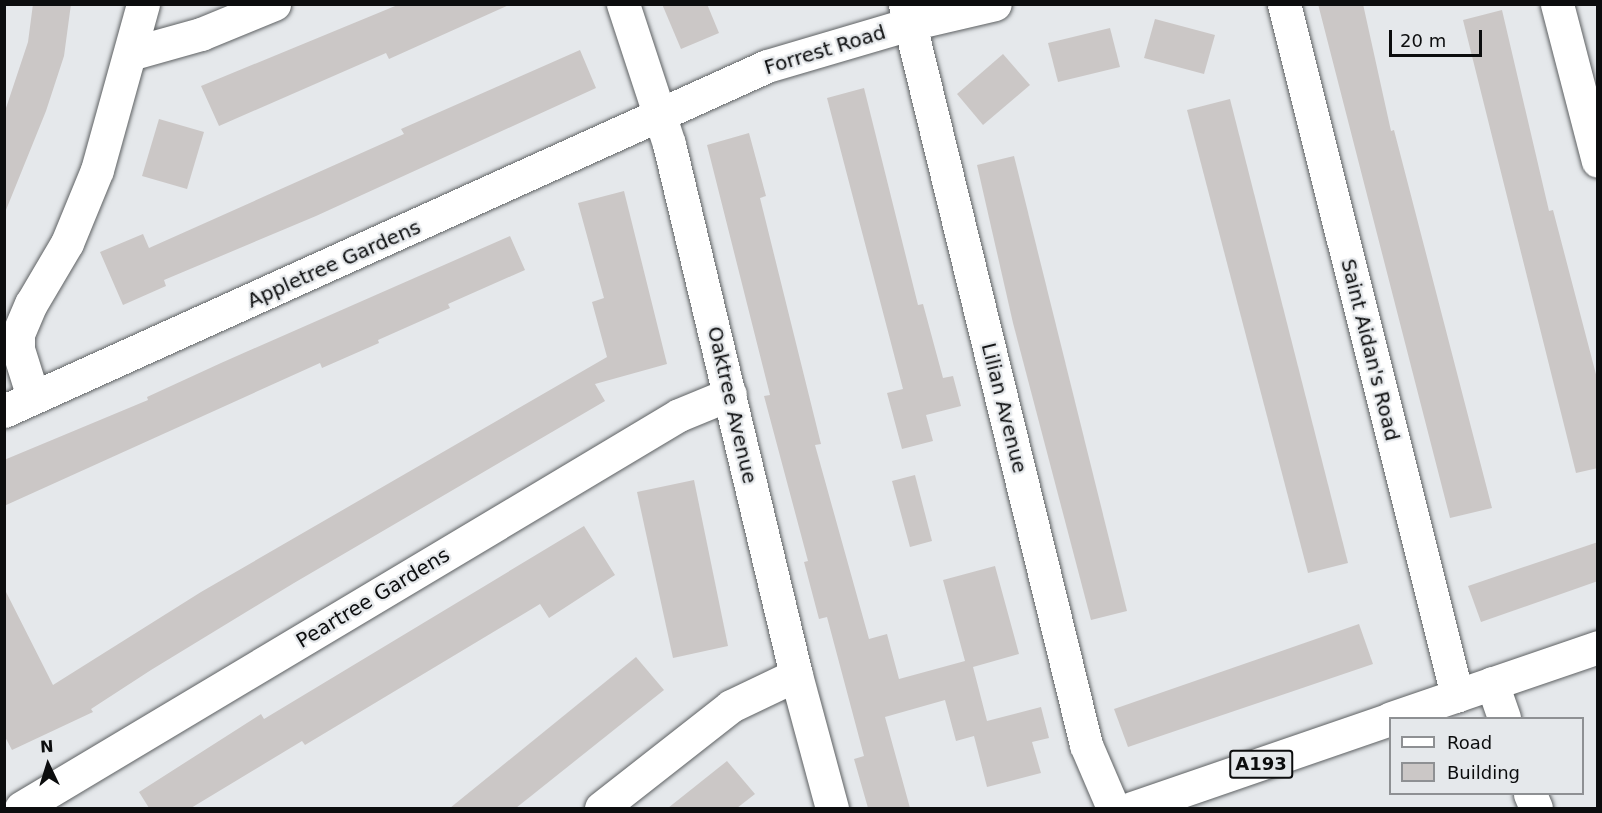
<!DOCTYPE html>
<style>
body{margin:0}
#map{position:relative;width:1602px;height:813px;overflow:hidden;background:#e5e8eb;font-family:"DejaVu Sans",sans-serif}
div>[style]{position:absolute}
.building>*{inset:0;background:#cbc7c6}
.roads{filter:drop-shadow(0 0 2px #5e6163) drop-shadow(0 0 2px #5e6163)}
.minor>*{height:33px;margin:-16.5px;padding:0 16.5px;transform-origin:16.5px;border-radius:16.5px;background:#fff}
.major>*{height:33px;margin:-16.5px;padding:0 16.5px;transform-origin:16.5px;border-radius:16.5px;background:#fff}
span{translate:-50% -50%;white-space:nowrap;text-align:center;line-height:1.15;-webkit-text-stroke:4.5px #e5e8eb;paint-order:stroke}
.shield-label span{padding:2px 4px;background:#e5e8eb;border:2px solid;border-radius:4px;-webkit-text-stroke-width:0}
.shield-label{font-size:18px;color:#0c0d0e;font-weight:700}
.street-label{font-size:20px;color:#0c0d0e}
.frame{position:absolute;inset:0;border:6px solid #0c0d0e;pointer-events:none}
.legend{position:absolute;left:1389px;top:717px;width:195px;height:78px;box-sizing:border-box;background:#e5e8eb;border:2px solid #8e9093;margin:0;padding:8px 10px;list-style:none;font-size:18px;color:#0c0d0e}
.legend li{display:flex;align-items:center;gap:12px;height:30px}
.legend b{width:30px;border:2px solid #8e9093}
.north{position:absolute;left:18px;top:735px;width:60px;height:60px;-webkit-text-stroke:4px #e5e8eb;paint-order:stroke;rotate:356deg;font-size:16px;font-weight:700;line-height:24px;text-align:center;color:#0c0d0e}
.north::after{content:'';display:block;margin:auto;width:21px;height:27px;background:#0c0d0e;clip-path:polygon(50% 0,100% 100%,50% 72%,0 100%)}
.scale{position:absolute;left:1389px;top:30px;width:93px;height:27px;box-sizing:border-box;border:3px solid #0c0d0e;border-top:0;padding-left:8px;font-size:18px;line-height:21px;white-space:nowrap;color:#0c0d0e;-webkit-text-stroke:4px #e5e8eb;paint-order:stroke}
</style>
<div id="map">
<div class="building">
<div style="clip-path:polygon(33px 4px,71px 4px,64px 56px,46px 111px,6px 210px,4px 114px,28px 42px)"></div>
<div style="clip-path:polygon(400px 4px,511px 4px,389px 59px,386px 53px,219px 126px,201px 86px)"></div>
<div style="clip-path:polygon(662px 4px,707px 4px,719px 33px,681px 49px)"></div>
<div style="clip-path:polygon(1318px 4px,1363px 4px,1391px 131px,1394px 130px,1492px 508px,1450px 518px)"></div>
<div style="clip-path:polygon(1502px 10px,1549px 211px,1553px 210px,1598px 382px,1598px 468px,1576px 473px,1463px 20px)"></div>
<div style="clip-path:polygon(1155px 19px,1215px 35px,1204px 74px,1144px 58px)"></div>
<div style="clip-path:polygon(1110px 28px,1120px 67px,1058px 82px,1048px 43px)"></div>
<div style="clip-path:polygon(580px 50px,596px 88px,316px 216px,164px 280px,166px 286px,123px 305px,100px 252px,143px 234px,149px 248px,404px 134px,401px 129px)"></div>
<div style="clip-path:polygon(1003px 54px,1030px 85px,983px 125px,957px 94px)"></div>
<div style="clip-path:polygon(864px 88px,918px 305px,923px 304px,943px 378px,953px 376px,961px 406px,926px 415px,933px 441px,902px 449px,887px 393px,903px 389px,827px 98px)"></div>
<div style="clip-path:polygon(1230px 99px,1348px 563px,1308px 573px,1187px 110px)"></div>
<div style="clip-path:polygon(159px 119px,204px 132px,187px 189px,142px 176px)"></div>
<div style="clip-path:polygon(749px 133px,766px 196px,760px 198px,821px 444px,815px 445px,869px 639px,887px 634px,899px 679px,965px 661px,943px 580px,995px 566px,1019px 654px,973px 667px,987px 721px,1041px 707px,1049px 738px,1032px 742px,1041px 773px,987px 787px,974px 736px,956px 741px,945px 700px,885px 717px,910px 808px,868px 808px,854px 759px,864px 756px,827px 617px,819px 619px,804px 562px,808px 561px,764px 396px,770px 395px,707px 145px)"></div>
<div style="clip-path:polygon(1014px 156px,1127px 611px,1091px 620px,1013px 323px,977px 165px)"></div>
<div style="clip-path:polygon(624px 191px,667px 364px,595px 384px,605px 401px,294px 583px,151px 670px,91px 709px,93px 712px,12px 750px,4px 735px,4px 588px,53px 685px,201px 592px,607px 357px,592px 302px,604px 298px,578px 203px)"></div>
<div style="clip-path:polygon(510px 236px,525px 270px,448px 304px,450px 308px,378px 340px,379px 343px,322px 368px,320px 363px,4px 506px,4px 460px,148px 400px,147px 397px,221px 363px)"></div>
<div style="clip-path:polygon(915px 475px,932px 541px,910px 547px,892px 481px)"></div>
<div style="clip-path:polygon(694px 480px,728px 646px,673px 658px,637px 492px)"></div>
<div style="clip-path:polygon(584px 526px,615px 575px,549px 618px,540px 604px,305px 745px,302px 741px,191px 808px,149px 808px,139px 792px,261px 714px,264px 719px)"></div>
<div style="clip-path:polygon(1598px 542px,1598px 581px,1481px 622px,1468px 586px)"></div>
<div style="clip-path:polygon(1359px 624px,1373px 664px,1128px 747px,1114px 709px)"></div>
<div style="clip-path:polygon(636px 657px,664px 690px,516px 808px,450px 808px)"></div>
<div style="clip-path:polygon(727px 761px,755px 794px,737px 808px,668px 808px)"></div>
</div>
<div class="roads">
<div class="minor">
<div style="left:623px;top:4px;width:147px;rotate:71.8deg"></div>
<div style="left:669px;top:144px;width:546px;rotate:76.55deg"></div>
<div style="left:796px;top:675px;width:138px;rotate:74.9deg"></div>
<div style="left:905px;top:4px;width:763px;rotate:76.27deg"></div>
<div style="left:1086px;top:745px;width:69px;rotate:66.8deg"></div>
<div style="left:1284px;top:4px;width:713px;rotate:75.96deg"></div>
<div style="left:1557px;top:4px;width:162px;rotate:75.4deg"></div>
<div style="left:133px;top:53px;width:71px;rotate:-15.6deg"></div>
<div style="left:201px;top:34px;width:79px;rotate:-22.3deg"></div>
<div style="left:33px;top:397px;width:50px;rotate:-107.4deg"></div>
<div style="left:18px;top:349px;width:15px;rotate:-90deg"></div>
<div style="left:18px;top:334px;width:33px;rotate:-67deg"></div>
<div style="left:31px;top:304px;width:71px;rotate:-59.5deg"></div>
<div style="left:67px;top:243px;width:79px;rotate:-67.7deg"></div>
<div style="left:97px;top:170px;width:172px;rotate:-74.5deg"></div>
<div style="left:4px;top:411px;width:837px;rotate:-24.33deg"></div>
<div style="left:767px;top:66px;width:149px;rotate:-16.4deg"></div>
<div style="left:910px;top:24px;width:87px;rotate:-13.2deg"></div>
<div style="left:1492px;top:683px;width:37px;rotate:71deg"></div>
<div style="left:1530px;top:794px;width:15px;rotate:67deg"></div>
<div style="left:21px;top:808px;width:766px;rotate:-30.85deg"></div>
<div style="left:679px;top:415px;width:55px;rotate:-22.4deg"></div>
<div style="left:601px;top:808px;width:165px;rotate:-38.1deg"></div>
<div style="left:731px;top:706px;width:72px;rotate:-25.5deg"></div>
</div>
<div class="major">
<div style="left:1391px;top:718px;width:219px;rotate:-18.9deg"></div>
<div style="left:1132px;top:808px;width:273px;rotate:-19deg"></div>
</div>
</div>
<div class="shield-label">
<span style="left:1261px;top:764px">A193</span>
</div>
<div class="street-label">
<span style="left:825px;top:50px;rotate:-17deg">Forrest Road</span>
<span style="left:334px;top:264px;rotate:-24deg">Appletree Gardens</span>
<span style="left:1370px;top:350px;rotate:76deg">Saint Aidan's Road</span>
<span style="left:732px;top:405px;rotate:77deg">Oaktree Avenue</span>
<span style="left:1004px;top:408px;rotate:76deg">Lilian Avenue</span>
<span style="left:373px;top:598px;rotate:-31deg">Peartree Gardens</span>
</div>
<div class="frame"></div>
<ul class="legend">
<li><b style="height:8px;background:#fff"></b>Road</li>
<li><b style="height:16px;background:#cbc7c6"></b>Building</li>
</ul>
<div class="north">N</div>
<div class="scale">20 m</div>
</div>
